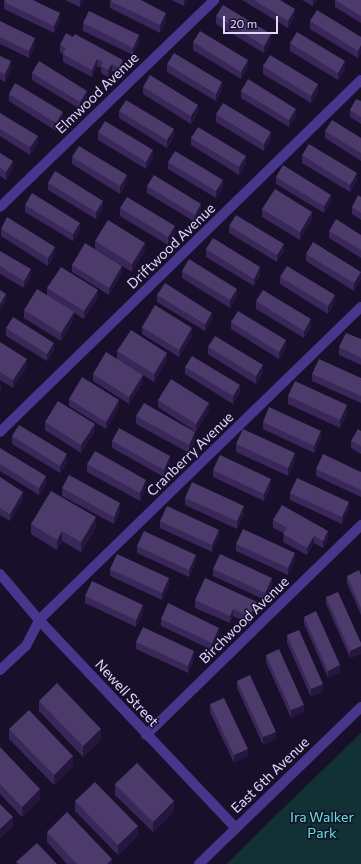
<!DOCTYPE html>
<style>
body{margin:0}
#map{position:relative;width:361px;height:864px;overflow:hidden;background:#180f2a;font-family:Commissioner,sans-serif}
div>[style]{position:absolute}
.green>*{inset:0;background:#123135}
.minor>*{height:10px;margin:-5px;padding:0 5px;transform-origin:5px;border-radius:5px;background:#47378c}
.wall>*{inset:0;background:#392759}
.shaded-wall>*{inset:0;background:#24163e}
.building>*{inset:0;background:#4b3a6a}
span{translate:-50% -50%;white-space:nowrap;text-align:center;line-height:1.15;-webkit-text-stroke:3px #180f2a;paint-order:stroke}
.street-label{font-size:14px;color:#e2d8ff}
.park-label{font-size:14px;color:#5ce7d9}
.scale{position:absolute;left:223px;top:16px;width:55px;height:18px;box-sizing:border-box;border:2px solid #e2d8ff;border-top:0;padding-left:5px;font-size:12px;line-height:14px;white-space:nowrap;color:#e2d8ff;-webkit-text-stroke:3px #180f2a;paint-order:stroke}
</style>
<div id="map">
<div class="green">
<div style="clip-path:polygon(361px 733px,361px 864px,227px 864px,274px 817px)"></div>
</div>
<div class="minor">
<div style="left:0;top:207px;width:298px;rotate:-44deg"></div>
<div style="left:0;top:432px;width:504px;rotate:-44.28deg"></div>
<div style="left:0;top:574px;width:60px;rotate:49.7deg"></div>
<div style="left:39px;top:620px;width:286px;rotate:46.6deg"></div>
<div style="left:0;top:670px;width:35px;rotate:-43deg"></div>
<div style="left:26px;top:646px;width:29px;rotate:-63deg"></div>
<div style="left:39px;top:620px;width:449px;rotate:-44.2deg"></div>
<div style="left:146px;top:735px;width:301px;rotate:-44.3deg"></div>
<div style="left:199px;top:864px;width:226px;rotate:-44.1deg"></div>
</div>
<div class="wall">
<div style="clip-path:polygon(65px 0,83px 0,80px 7px)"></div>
<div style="clip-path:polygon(171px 0,188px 0,184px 6px)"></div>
<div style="clip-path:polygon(242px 0,280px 0,295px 16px,288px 28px)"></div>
<div style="clip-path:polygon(302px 0,317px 0,313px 6px)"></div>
<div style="clip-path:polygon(335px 0,361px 0,361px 23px,335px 7px)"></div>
<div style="clip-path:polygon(110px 1px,166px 20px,160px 33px,110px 8px)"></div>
<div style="clip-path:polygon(4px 2px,60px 20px,54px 33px,4px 9px)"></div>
<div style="clip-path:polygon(216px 16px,271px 42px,264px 53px,216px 24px)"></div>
<div style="clip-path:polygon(0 21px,35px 46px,29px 58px,0 44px)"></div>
<div style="clip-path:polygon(310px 21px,361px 37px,361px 53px,358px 58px,310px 29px)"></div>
<div style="clip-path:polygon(83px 23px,139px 42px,133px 55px,83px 31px)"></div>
<div style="clip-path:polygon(193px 42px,248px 67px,241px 79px,193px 50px)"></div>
<div style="clip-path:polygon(290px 43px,345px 69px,338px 80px,290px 51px)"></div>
<div style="clip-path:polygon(60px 45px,123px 67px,119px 75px,112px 71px,108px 77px,101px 73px,101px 68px,97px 66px,92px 77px,63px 62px,63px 54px,60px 52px)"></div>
<div style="clip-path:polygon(0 56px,11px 69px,5px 82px,0 79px)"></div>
<div style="clip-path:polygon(167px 64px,222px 90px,216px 101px,167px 72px)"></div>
<div style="clip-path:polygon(263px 66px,318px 92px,311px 103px,263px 74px)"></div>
<div style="clip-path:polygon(32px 73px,87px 98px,80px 109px,32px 80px)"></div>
<div style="clip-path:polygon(143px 87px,198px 112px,191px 124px,143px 94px)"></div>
<div style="clip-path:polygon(241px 91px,296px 116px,289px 127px,241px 98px)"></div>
<div style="clip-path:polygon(9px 94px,63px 119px,56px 131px,9px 101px)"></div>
<div style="clip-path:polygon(361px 101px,361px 124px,350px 117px,350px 110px)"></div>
<div style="clip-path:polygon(119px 111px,174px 136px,167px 148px,119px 118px)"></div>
<div style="clip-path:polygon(0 113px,38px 143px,30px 155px,0 136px)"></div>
<div style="clip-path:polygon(216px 114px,271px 140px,264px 151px,216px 122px)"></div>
<div style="clip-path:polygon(325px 131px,361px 138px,361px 161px,325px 138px)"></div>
<div style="clip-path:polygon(98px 132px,153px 158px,146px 169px,98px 140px)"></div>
<div style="clip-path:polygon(191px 138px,246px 163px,239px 175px,191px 145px)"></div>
<div style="clip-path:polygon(0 153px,13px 168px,6px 180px,0 176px)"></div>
<div style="clip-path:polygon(302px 155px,357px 181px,350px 192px,302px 163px)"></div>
<div style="clip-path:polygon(72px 157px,127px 182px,120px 194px,72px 164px)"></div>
<div style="clip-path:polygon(168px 162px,223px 187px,216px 198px,168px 169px)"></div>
<div style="clip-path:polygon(276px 177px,331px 202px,324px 213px,276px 184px)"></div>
<div style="clip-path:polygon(48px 183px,103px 208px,96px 219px,48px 190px)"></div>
<div style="clip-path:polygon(147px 186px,201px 211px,195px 222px,147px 193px)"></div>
<div style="clip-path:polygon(361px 197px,361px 220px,352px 214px,352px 207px)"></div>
<div style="clip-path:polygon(25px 205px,80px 230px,73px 241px,25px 212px)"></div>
<div style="clip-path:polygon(120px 208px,175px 234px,168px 245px,120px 216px)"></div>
<div style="clip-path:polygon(262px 209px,312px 219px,300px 240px,262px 217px)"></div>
<div style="clip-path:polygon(229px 226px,284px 251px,277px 262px,229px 233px)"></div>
<div style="clip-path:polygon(1px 229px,55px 254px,48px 266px,1px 236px)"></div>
<div style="clip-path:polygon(329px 231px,361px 235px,361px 258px,329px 238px)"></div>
<div style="clip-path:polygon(95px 241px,145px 250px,132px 272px,95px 249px)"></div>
<div style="clip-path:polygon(206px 249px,260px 275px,254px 286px,206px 257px)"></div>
<div style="clip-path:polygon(0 251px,31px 277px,24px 288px,0 274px)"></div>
<div style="clip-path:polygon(306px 254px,361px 279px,354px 291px,306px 261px)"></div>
<div style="clip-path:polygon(72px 265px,122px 273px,109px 295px,72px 272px)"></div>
<div style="clip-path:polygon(182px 271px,237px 296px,230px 308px,182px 278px)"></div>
<div style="clip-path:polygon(280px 277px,335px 302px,328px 314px,280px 284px)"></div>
<div style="clip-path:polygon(47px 288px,98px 297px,84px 319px,74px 313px,74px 319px,61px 341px,24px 318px,24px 310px,47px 295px)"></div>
<div style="clip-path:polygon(157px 295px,212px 320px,205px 331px,157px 302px)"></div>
<div style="clip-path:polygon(256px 301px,311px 327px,304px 338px,256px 309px)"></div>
<div style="clip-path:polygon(231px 322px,286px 347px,279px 359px,231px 329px)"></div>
<div style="clip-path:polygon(142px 327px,192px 336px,179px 357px,142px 334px)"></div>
<div style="clip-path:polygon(6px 328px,54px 350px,47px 361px,6px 336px)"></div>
<div style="clip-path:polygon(361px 339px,361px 365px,339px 355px,339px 347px)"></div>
<div style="clip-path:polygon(0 342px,27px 366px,13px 388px,0 380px)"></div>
<div style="clip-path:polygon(208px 347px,263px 372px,256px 384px,208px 354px)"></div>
<div style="clip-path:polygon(117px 351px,167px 360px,154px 382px,117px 359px)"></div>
<div style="clip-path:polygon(185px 367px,240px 392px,233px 404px,185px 374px)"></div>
<div style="clip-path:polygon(93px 374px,143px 382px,129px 404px,93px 381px)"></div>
<div style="clip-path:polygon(312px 374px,361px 378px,361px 403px,312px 381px)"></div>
<div style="clip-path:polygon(288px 396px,347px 413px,340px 428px,288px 404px)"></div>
<div style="clip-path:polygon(69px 399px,119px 407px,106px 429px,69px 406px)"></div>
<div style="clip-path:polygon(158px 400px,209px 410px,196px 432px,158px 407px)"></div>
<div style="clip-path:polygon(136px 416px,195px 439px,189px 453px,136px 424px)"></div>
<div style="clip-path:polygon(45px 422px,95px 431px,81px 453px,45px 430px)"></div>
<div style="clip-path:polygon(263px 422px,321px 438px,314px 453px,263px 429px)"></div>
<div style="clip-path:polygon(361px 431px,361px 454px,351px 448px,351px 441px)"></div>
<div style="clip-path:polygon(12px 436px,67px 462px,60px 473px,12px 444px)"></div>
<div style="clip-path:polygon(112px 441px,170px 464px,164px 477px,112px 448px)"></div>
<div style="clip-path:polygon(236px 444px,295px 461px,288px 476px,236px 452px)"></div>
<div style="clip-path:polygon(0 448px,46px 484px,39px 495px,0 471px)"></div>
<div style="clip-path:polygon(87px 464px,146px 487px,140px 501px,87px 472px)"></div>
<div style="clip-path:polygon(316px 469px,361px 472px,361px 497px,316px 476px)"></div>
<div style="clip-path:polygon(213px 470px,271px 486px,264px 501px,213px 477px)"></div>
<div style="clip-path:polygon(0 477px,23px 499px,10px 521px,0 515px)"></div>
<div style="clip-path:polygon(62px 488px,120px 511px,114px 524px,62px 496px)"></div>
<div style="clip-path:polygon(290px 493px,349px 509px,342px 524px,290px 500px)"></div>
<div style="clip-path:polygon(185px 498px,244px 514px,237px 529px,185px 505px)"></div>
<div style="clip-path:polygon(273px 520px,328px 538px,323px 548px,314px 543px,307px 555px,283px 542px,284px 533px,273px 528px)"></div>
<div style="clip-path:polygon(160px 521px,219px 537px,212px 552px,160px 528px)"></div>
<div style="clip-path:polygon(31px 524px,96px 527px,81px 552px,62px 541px,57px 550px,31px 534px)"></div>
<div style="clip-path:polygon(236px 544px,295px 560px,288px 575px,236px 551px)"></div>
<div style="clip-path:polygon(137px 546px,196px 562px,189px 577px,137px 553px)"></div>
<div style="clip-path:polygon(110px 569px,169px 585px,162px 600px,110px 576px)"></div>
<div style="clip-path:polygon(213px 569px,272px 585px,265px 600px,213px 576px)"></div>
<div style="clip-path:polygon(361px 575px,361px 615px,347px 583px,347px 576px)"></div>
<div style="clip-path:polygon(85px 596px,143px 612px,136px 627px,85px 603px)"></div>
<div style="clip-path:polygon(326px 597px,361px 643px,361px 654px,350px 658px,326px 604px)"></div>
<div style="clip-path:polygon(195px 600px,257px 609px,250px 624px,233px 616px,230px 623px,195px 608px)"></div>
<div style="clip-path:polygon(304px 617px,340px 673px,328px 678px,304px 624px)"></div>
<div style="clip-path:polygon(161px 619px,219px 635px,212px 650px,161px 626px)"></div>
<div style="clip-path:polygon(287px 635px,323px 691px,311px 697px,287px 643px)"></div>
<div style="clip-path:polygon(136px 642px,194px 658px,188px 673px,136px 649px)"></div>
<div style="clip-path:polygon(266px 655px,304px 712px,291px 718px,266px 662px)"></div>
<div style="clip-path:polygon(237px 681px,276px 739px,263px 745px,237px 688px)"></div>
<div style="clip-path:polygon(39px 701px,101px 740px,83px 757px,39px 711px)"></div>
<div style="clip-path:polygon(210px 704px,248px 756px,234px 763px,210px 712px)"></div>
<div style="clip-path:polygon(9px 729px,73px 766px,54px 785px,9px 739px)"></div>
<div style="clip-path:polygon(0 747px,40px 799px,22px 817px,0 794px)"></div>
<div style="clip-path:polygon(115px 784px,174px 811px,153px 832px,115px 795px)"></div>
<div style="clip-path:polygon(75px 801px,138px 836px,118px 855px,75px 811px)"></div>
<div style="clip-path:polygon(47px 832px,112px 864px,67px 864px,47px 842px)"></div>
</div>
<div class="shaded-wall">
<div style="clip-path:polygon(80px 0,83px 0,80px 7px)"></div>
<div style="clip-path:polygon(184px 0,188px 0,184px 6px)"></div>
<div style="clip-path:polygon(313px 0,317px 0,313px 6px)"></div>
<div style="clip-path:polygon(295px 9px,295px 16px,288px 28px,288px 21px)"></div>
<div style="clip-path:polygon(60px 13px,60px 20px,54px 33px,54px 26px)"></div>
<div style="clip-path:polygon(166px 13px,166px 20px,160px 33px,160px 25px)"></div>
<div style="clip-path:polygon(271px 34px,271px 42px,264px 53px,264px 46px)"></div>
<div style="clip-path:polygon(139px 35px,139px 42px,133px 55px,133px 48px)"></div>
<div style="clip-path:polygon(35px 38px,35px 46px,29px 58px,29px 51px)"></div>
<div style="clip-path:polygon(361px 45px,361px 53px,358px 58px,358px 51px)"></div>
<div style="clip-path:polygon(97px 59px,97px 66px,92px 77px,92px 70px)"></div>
<div style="clip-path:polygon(123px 60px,123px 67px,119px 75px,119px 68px)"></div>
<div style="clip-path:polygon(248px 60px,248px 67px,241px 79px,241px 72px)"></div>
<div style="clip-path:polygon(11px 61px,11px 69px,5px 82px,5px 74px)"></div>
<div style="clip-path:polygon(345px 61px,345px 69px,338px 80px,338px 73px)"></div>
<div style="clip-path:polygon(112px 64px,112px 71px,108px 77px,108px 70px)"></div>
<div style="clip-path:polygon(222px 82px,222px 90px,216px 101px,216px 94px)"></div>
<div style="clip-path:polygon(318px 84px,318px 92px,311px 103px,311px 96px)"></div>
<div style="clip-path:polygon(87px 91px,87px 98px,80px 109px,80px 102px)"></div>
<div style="clip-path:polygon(198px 105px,198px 112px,191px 124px,191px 116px)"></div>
<div style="clip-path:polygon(296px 109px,296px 116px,289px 127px,289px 120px)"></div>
<div style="clip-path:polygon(63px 112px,63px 119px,56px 131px,56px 123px)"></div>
<div style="clip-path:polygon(174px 129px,174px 136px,167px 148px,167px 140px)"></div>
<div style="clip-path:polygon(271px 132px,271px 140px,264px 151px,264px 144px)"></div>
<div style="clip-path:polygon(38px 136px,38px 143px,30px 155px,30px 147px)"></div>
<div style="clip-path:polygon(153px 150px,153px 158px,146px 169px,146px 162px)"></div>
<div style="clip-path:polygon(246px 156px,246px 163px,239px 175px,239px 167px)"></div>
<div style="clip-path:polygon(13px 161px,13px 168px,6px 180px,6px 172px)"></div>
<div style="clip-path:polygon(357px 173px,357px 181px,350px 192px,350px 185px)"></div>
<div style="clip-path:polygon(127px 175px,127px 182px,120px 194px,120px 186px)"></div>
<div style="clip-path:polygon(223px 180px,223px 187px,216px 198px,216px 191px)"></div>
<div style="clip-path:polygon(331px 195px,331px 202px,324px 213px,324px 206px)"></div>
<div style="clip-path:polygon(103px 201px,103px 208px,96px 219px,96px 212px)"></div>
<div style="clip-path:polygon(201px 204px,201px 211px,195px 222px,195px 215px)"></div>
<div style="clip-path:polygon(312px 212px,312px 219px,300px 240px,300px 232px)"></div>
<div style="clip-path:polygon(80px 223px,80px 230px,73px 241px,73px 234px)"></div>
<div style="clip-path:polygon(175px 226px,175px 234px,168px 245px,168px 237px)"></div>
<div style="clip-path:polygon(145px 243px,145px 250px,132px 272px,132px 264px)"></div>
<div style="clip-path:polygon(284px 244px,284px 251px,277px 262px,277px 255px)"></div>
<div style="clip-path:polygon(55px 247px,55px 254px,48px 266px,48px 258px)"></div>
<div style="clip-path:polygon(122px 266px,122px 273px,109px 295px,109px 288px)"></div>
<div style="clip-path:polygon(260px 267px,260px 275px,254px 286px,254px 279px)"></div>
<div style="clip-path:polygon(31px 269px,31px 277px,24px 288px,24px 281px)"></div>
<div style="clip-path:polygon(361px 272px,361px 279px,354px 291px,354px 283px)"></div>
<div style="clip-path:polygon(237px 289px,237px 296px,230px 308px,230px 300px)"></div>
<div style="clip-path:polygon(98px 290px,98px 297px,84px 319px,84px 311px)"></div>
<div style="clip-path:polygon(6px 294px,6px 301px,0 311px,0 304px)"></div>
<div style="clip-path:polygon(335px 295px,335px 302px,328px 314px,328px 306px)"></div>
<div style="clip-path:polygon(74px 312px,74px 319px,61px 341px,61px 333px)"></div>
<div style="clip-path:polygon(212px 313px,212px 320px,205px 331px,205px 324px)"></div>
<div style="clip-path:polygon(311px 319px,311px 327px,304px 338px,304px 331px)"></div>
<div style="clip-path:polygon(192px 328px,192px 336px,179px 357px,179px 350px)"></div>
<div style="clip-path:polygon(286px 340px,286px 347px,279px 359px,279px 352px)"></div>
<div style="clip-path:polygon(54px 343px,54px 350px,47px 361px,47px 354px)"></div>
<div style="clip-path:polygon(167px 353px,167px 360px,154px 382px,154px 374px)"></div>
<div style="clip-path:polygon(27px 359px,27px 366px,13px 388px,13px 380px)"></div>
<div style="clip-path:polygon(263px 365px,263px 372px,256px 384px,256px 376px)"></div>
<div style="clip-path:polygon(143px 375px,143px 382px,129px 404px,129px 397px)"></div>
<div style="clip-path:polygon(1px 383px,1px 391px,0 392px,0 385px)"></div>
<div style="clip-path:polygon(240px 385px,240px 392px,233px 404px,233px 396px)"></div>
<div style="clip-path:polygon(119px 400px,119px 407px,106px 429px,106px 422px)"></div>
<div style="clip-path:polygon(209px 403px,209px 410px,196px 432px,196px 424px)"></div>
<div style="clip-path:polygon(347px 405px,347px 413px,340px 428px,340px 420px)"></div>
<div style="clip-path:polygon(95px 424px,95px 431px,81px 453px,81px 445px)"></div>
<div style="clip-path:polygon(321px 431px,321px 438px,314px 453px,314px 446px)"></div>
<div style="clip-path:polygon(195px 432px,195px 439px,189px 453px,189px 445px)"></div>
<div style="clip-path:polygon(295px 453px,295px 461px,288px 476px,288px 468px)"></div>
<div style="clip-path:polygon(67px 454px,67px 462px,60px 473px,60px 466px)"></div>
<div style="clip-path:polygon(170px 456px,170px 464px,164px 477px,164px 470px)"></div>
<div style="clip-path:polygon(46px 476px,46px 484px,39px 495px,39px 488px)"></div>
<div style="clip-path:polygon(271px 479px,271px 486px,264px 501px,264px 494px)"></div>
<div style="clip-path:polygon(146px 480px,146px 487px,140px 501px,140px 493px)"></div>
<div style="clip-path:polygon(23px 492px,23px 499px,10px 521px,10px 514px)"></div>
<div style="clip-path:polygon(349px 502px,349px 509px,342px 524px,342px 517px)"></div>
<div style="clip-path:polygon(120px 503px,120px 511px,114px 524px,114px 517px)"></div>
<div style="clip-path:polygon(244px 506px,244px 514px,237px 529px,237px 521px)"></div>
<div style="clip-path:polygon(96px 517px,96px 527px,81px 552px,81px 542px)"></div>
<div style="clip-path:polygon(219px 530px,219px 537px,212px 552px,212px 545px)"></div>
<div style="clip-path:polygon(62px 531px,62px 541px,57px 550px,57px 540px)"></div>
<div style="clip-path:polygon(328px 531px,328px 538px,323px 548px,323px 541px)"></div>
<div style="clip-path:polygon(314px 536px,314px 543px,307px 555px,307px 548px)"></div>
<div style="clip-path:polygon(295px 553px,295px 560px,288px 575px,288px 568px)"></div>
<div style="clip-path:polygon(196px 555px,196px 562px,189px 577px,189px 570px)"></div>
<div style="clip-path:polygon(169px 578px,169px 585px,162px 600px,162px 593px)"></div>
<div style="clip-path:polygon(272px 578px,272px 585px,265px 600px,265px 593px)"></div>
<div style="clip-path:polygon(257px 602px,257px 609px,250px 624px,250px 616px)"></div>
<div style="clip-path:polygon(143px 605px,143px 612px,136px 627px,136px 620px)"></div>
<div style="clip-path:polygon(233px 609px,233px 616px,230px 623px,230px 616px)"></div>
<div style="clip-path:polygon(219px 628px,219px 635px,212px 650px,212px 643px)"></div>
<div style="clip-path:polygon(361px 646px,361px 654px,350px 658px,350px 651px)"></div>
<div style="clip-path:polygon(194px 651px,194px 658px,188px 673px,188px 666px)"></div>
<div style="clip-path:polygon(340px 665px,340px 673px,328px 678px,328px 671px)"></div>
<div style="clip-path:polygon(323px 684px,323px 691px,311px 697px,311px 689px)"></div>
<div style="clip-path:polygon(304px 705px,304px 712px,291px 718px,291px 710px)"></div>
<div style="clip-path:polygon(101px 729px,101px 740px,83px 757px,83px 746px)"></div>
<div style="clip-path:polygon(276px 732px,276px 739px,263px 745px,263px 737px)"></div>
<div style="clip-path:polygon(248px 749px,248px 756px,234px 763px,234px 755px)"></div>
<div style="clip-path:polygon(73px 756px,73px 766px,54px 785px,54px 775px)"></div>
<div style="clip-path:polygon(40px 789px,40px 799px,22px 817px,22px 807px)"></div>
<div style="clip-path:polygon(174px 801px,174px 811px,153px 832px,153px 822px)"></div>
<div style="clip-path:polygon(13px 817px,13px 827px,0 839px,0 829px)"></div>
<div style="clip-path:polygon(138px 826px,138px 836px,118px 855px,118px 845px)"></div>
<div style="clip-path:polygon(112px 859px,112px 864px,107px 864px)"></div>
</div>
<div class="building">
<div style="clip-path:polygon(5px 0,33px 0,60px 13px,54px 26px,4px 2px)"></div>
<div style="clip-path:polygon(111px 0,141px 0,166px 13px,160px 25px,110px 1px)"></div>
<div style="clip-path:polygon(254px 0,280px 0,295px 9px,288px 21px)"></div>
<div style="clip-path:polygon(335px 0,361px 0,361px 16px)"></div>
<div style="clip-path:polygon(223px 5px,271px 34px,264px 46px,216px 16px)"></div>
<div style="clip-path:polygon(317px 10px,361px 37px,361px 45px,358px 51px,310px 21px)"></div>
<div style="clip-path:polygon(89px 11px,139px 35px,133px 48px,83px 23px)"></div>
<div style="clip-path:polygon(0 21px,35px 38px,29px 51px,0 37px)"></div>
<div style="clip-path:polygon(200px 31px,248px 60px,241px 72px,193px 42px)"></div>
<div style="clip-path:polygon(297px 32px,345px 61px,338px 73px,290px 43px)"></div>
<div style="clip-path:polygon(66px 33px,73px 37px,75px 34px,123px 60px,119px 68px,112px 64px,108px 70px,101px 66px,103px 62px,97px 59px,92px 70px,63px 54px,66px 48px,60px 45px)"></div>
<div style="clip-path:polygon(174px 53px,222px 82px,216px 94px,167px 64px)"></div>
<div style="clip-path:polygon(270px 55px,318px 84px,311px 96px,263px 66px)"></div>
<div style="clip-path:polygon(0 56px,11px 61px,5px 74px,0 72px)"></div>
<div style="clip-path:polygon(39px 61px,87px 91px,80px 102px,32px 73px)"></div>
<div style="clip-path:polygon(150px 75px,198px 105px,191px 116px,143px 87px)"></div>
<div style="clip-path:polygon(248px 79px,296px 109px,289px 120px,241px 91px)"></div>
<div style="clip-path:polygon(15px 83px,63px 112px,56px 123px,9px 94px)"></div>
<div style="clip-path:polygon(356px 99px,361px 101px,361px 117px,350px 110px)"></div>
<div style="clip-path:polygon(126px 100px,174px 129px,167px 140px,119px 111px)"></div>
<div style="clip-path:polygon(223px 103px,271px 132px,264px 144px,216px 114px)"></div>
<div style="clip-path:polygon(0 113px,38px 136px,30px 147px,0 129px)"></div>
<div style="clip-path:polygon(332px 120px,361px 138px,361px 153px,325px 131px)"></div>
<div style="clip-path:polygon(105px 121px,153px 150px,146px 162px,98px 132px)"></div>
<div style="clip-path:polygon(198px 127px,246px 156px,239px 167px,191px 138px)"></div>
<div style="clip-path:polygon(309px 144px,357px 173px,350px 185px,302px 155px)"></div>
<div style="clip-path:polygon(79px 146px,127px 175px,120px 186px,72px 157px)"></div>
<div style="clip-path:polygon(175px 151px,223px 180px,216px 191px,168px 162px)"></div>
<div style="clip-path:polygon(0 153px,13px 161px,6px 172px,0 168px)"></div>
<div style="clip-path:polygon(283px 165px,331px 195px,324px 206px,276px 177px)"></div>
<div style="clip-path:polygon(55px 171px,103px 201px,96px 212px,48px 183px)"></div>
<div style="clip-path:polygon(154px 175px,201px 204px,195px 215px,147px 186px)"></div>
<div style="clip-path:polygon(275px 189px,312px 212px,300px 232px,262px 209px)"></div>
<div style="clip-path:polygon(32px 193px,80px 223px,73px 234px,25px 205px)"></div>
<div style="clip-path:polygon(358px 195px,361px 197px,361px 213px,352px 207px)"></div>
<div style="clip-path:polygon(127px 197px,175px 226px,168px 237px,120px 208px)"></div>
<div style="clip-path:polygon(236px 215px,284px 244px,277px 255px,229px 226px)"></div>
<div style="clip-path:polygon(7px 217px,55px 247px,48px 258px,1px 229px)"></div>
<div style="clip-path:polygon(336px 219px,361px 235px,361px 250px,329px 231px)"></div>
<div style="clip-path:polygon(108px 220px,145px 243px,132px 264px,95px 241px)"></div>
<div style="clip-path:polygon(213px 238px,260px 267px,254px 279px,206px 249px)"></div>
<div style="clip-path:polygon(313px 242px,361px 272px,354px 283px,306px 254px)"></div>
<div style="clip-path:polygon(85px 243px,122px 266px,109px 288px,72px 265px)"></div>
<div style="clip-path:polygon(0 251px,31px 269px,24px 281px,0 266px)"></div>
<div style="clip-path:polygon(189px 259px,237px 289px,230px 300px,182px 271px)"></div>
<div style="clip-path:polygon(287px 266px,335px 295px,328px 306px,280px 277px)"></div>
<div style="clip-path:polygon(61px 267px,98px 290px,84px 311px,47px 288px)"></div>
<div style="clip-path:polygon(165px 283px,212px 313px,205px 324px,157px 295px)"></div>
<div style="clip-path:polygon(37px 289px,74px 312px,61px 333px,24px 310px)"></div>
<div style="clip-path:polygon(0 290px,6px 294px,0 304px)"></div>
<div style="clip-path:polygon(263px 290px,311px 319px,304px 331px,256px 301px)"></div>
<div style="clip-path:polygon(155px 305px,192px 328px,179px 350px,142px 327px)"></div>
<div style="clip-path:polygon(238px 311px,286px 340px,279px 352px,231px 322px)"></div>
<div style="clip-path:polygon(13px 317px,54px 343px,47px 354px,6px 328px)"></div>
<div style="clip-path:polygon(131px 330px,167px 353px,154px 374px,117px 351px)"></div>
<div style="clip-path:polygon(346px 333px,361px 339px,361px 358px,339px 347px)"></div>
<div style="clip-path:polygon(215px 336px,263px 365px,256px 376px,208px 347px)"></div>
<div style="clip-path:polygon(0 342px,27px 359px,13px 380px,0 372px)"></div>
<div style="clip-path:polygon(106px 352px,143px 375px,129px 397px,93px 374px)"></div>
<div style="clip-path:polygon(192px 356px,240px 385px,233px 396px,185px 367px)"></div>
<div style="clip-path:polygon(319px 359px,361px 378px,361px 396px,312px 374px)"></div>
<div style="clip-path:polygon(82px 377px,119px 400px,106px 422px,69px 399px)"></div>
<div style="clip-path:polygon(171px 379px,209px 403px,196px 424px,158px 400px)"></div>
<div style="clip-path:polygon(295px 381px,347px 405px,340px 420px,288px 396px)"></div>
<div style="clip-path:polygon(58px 401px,95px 424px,81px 445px,45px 422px)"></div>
<div style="clip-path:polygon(144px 403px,195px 432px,189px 445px,136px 416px)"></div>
<div style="clip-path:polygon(269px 407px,321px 431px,314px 446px,263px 422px)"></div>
<div style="clip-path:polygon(19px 425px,67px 454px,60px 466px,12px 436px)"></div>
<div style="clip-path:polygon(119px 428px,170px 456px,164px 470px,112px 441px)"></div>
<div style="clip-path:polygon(243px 429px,295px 453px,288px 468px,236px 444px)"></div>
<div style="clip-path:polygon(358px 429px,361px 431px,361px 446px,351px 441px)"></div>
<div style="clip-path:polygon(0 448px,46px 476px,39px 488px,0 464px)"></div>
<div style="clip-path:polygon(95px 451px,146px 480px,140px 493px,87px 464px)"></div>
<div style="clip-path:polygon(323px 454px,361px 472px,361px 490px,316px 469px)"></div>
<div style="clip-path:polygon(220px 455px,271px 479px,264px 494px,213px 470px)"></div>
<div style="clip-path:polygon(69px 475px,120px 503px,114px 517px,62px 488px)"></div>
<div style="clip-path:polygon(0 477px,23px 492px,10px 514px,0 508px)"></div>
<div style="clip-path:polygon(297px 478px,349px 502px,342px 517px,290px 493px)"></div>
<div style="clip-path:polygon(192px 482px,244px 506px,237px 521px,185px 498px)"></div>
<div style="clip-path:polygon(51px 491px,96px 517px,81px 542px,62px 531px,57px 540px,31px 524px)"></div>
<div style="clip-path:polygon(282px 505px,328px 531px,323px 541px,314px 536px,307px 548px,283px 534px,287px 528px,273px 520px)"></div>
<div style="clip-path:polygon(167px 506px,219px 530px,212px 545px,160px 521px)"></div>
<div style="clip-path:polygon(243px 529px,295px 553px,288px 568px,236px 544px)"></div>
<div style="clip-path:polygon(144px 531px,196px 555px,189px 570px,137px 546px)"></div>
<div style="clip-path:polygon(117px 554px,169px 578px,162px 593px,110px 569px)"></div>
<div style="clip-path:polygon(220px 554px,272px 578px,265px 593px,213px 569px)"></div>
<div style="clip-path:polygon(359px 570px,361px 575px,361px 608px,347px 576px)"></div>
<div style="clip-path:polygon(205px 578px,257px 602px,250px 616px,233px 609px,230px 616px,195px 600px)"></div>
<div style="clip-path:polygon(92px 581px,143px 605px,136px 620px,85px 596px)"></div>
<div style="clip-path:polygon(338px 592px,361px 643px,361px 646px,350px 651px,326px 597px)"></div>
<div style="clip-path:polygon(168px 603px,219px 628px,212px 643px,161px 619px)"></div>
<div style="clip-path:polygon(316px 611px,340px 665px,328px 671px,304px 617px)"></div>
<div style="clip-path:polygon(143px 627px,194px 651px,188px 666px,136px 642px)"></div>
<div style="clip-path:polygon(299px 630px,323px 684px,311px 689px,287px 635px)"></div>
<div style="clip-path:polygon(279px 649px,304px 705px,291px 710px,266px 655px)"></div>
<div style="clip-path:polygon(250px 675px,276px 732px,263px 737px,237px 681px)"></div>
<div style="clip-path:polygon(57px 683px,101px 729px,83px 746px,39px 701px)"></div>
<div style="clip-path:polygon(224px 698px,248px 749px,234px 755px,210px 704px)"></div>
<div style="clip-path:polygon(29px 710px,73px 756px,54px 775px,9px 729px)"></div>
<div style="clip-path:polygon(0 747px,40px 789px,22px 807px,0 784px)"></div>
<div style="clip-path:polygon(137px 763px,174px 801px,153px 822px,115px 784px)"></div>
<div style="clip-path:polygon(95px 782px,138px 826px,118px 845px,75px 801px)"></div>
<div style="clip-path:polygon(0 804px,13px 817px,0 829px)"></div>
<div style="clip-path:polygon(67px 812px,112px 859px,107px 864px,77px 864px,47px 832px)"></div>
<div style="clip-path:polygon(37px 843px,57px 864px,18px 864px,16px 862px)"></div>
</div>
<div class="street-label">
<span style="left:97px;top:93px;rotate:-44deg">Elmwood Avenue</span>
<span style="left:171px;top:246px;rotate:-44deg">Driftwood Avenue</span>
<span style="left:190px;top:454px;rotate:-44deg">Cranberry Avenue</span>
<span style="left:244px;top:620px;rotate:-44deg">Birchwood Avenue</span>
<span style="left:127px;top:693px;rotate:47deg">Newell Street</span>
<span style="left:270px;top:775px;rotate:-44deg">East 6th Avenue</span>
</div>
<div class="park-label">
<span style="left:322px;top:825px">Ira Walker<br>Park</span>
</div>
<div class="scale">20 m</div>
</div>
